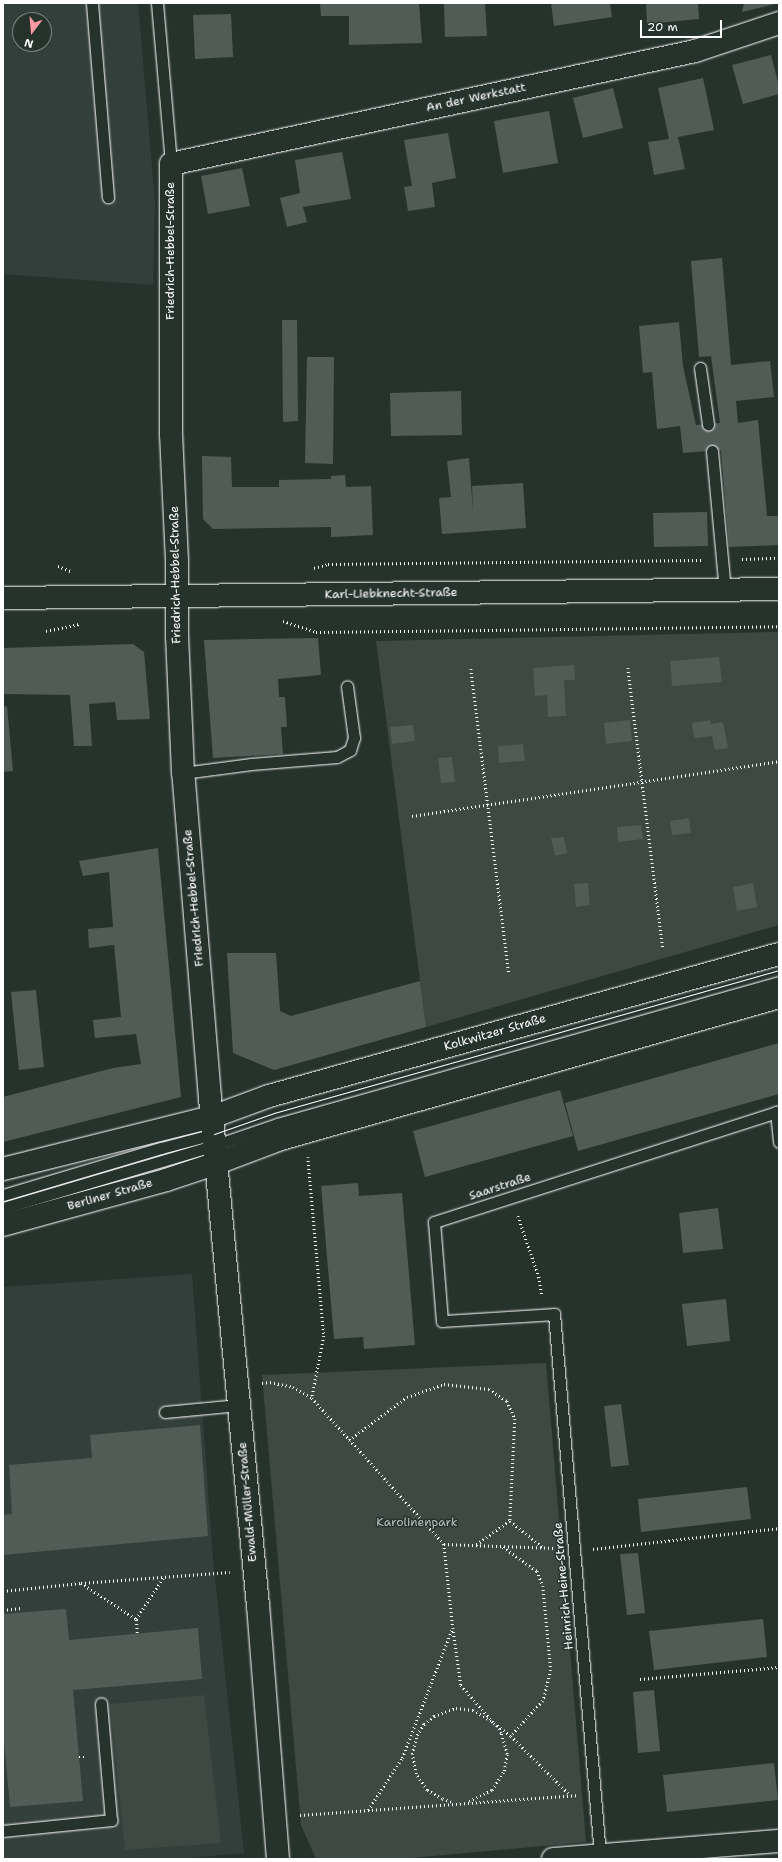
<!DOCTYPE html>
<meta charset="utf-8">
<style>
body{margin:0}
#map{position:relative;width:782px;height:1862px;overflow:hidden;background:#26332d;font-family:"Shantell Sans",sans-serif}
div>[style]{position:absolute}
.built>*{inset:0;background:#333f3a}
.green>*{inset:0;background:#3e4944}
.building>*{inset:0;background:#515c57}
.path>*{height:2.5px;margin-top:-1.25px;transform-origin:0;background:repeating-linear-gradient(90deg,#fff 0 1px,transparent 0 4px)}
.roads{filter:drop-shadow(0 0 1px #fff) drop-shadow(0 0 1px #fff)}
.lane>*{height:11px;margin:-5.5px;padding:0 5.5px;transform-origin:5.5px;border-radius:5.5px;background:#26332d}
.street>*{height:22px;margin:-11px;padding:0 11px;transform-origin:11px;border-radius:11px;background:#26332d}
.secondary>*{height:22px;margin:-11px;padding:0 11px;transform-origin:11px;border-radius:11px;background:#26332d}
.tram>*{height:1px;margin:-0.5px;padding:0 0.5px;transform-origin:0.5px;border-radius:0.5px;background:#fff}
span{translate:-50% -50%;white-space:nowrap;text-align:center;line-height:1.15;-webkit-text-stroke:3px #26332d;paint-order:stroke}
.street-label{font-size:12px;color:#fff}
.park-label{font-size:12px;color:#bbbfbe}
.frame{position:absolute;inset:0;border:4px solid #fff;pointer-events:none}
.north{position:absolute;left:12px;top:12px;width:40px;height:40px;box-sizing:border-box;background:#26332d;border:1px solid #7d8581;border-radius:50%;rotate:196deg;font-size:11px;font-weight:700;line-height:16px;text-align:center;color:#fff}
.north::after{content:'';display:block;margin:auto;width:14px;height:18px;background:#ff9aa2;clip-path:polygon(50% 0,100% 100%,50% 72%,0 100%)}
.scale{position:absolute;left:640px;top:20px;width:82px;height:18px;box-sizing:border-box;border:2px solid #fff;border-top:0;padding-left:5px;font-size:12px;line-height:14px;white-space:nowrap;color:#fff;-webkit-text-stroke:3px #26332d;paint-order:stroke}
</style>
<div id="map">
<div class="built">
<div style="clip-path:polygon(evenodd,3px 3px,138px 3px,155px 202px,153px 285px,3px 274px,3px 3px,20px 20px,44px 20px,44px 44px,20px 44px,20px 20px)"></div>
<div style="clip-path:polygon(192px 1274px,213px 1559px,244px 1853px,179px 1859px,3px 1859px,3px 1287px)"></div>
</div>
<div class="green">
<div style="clip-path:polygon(778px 632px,779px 925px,426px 1027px,376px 641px)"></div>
<div style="clip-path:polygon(546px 1363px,586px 1842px,401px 1859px,316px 1859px,301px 1825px,262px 1375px)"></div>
<div style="clip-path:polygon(204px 1695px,221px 1843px,125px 1850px,110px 1704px)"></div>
</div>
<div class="building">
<div style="clip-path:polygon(320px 3px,419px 3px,422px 43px,349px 45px,349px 16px,321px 16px)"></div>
<div style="clip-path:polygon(444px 3px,485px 3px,487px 36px,445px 37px)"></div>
<div style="clip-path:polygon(551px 3px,610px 3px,612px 17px,554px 26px)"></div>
<div style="clip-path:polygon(646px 3px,698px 3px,699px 19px,647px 24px)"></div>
<div style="clip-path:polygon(744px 3px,775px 3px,775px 4px,742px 12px)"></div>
<div style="clip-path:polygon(231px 14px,233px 57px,195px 59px,193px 15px)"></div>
<div style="clip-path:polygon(771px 55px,779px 86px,779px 94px,743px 104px,732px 65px)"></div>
<div style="clip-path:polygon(703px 78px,714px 130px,678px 137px,685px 169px,654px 175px,648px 142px,669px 139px,658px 88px)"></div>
<div style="clip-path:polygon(613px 88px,623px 128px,583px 138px,573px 98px)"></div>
<div style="clip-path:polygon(549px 111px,558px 163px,503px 173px,494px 121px)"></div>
<div style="clip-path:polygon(448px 133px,456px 178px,432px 183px,435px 207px,408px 211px,404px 187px,412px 186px,404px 140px)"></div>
<div style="clip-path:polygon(342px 152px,351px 199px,303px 207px,307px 222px,287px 227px,280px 198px,300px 193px,295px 160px)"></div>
<div style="clip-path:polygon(242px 168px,250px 206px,208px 214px,201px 176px)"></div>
<div style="clip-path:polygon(722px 258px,731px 365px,770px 361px,774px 397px,736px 401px,738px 423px,758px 420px,767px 516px,779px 516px,779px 545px,729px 547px,721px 450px,683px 453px,680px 426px,657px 429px,652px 372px,643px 373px,639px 326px,679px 322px,683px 366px,696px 425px,720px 423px,711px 356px,699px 357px,691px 261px)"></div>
<div style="clip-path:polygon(282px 320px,297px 320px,298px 421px,283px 422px)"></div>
<div style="clip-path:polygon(307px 357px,334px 357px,333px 464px,305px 463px)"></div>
<div style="clip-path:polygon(461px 391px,462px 435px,391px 436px,390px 393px)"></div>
<div style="clip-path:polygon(202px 456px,231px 457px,232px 487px,279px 487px,279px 480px,331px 479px,331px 476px,345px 475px,346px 487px,371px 486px,373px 535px,331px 537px,331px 527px,213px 529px,203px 519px)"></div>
<div style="clip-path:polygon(469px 458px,473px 512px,472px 486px,523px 483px,526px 528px,442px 534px,439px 498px,451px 497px,447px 461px)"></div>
<div style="clip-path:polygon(707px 512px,708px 546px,654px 547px,653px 513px)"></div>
<div style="clip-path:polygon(318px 638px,321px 675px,278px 679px,279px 697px,285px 697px,287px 727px,281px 727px,283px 754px,213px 758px,204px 640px)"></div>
<div style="clip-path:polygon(133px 644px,144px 652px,150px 719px,117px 720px,115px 702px,89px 704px,92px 746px,74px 746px,70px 695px,3px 694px,3px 648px)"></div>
<div style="clip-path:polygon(719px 657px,722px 682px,672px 686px,670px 661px)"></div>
<div style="clip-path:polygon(574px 665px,575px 680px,564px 680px,566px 716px,548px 717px,547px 695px,535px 696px,533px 668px)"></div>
<div style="clip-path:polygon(7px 706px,13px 771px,3px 772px,3px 707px)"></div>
<div style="clip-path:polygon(630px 720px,632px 741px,606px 744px,604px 723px)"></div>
<div style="clip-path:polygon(710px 720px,711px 724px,723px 722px,728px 748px,715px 750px,712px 736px,694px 738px,692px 723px)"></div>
<div style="clip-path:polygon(413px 725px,415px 741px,392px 744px,390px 727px)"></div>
<div style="clip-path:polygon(523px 744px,525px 761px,499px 763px,498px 746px)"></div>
<div style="clip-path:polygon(452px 757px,455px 782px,441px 783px,438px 758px)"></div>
<div style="clip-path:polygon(689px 818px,691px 833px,672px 835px,670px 821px)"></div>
<div style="clip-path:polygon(641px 825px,643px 839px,618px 842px,617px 827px)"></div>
<div style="clip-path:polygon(564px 837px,567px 853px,555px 856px,551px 838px)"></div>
<div style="clip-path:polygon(158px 848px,181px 1097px,3px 1142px,3px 1097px,113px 1068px,141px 1064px,136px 1034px,95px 1038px,93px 1020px,121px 1017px,114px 945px,89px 948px,88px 929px,113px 927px,109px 872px,83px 876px,79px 861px)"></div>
<div style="clip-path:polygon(588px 883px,590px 905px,576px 907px,574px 884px)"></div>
<div style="clip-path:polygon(753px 883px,757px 907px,737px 911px,733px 887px)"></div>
<div style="clip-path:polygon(227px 953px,276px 953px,280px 1011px,291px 1016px,420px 981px,426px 1027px,274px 1070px,233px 1053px)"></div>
<div style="clip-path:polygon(36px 990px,44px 1067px,19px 1070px,11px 992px)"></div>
<div style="clip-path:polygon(779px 1043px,779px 1094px,578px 1151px,565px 1103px)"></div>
<div style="clip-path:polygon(560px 1090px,573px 1136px,425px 1177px,413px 1131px)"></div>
<div style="clip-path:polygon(358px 1183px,359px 1196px,402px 1193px,415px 1345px,364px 1349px,363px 1337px,334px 1339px,321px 1186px)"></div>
<div style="clip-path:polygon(718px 1208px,723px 1249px,683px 1253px,679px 1213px)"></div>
<div style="clip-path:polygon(726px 1299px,730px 1341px,687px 1346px,682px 1304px)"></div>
<div style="clip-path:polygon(621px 1404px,629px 1465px,611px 1467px,604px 1406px)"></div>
<div style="clip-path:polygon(200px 1425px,208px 1536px,3px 1555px,3px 1515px,12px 1514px,9px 1465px,92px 1458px,90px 1435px)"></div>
<div style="clip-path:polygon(747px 1487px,751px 1519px,641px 1532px,638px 1499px)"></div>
<div style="clip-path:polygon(638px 1553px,645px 1613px,627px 1615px,620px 1554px)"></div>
<div style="clip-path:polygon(66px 1609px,69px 1640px,198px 1628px,202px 1679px,73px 1690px,83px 1801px,10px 1807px,3px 1731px,3px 1614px)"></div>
<div style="clip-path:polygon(763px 1619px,767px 1657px,654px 1670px,649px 1631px)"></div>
<div style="clip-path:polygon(654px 1690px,660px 1751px,638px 1753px,633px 1692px)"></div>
<div style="clip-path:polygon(774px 1763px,778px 1800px,667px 1812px,663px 1775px)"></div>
</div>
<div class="path">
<div style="left:742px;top:559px;width:37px;rotate:-2deg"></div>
<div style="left:58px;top:566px;width:14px;rotate:21deg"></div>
<div style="left:314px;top:568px;width:15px;rotate:-16deg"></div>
<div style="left:328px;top:564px;width:375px;rotate:-0.6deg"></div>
<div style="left:283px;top:621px;width:35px;rotate:18deg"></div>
<div style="left:316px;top:632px;width:463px;rotate:-0.7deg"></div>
<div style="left:46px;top:631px;width:34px;rotate:-12deg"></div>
<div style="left:628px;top:668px;width:283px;rotate:82.9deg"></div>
<div style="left:471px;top:669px;width:307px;rotate:82.9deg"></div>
<div style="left:412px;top:816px;width:371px;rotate:-8.5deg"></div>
<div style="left:308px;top:1157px;width:180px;rotate:84.9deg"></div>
<div style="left:324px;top:1336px;width:63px;rotate:101deg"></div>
<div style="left:518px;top:1216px;width:65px;rotate:71deg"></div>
<div style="left:539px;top:1277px;width:18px;rotate:81deg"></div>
<div style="left:262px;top:1383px;width:8px;rotate:-7deg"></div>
<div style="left:270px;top:1382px;width:24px;rotate:12deg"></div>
<div style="left:293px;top:1387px;width:22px;rotate:30deg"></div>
<div style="left:312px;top:1398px;width:197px;rotate:47.9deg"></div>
<div style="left:444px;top:1544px;width:84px;rotate:83.9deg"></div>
<div style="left:453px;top:1628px;width:58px;rotate:82deg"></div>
<div style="left:461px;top:1685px;width:50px;rotate:49deg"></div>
<div style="left:494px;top:1723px;width:21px;rotate:37deg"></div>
<div style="left:511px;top:1736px;width:83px;rotate:45deg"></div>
<div style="left:349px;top:1440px;width:72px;rotate:-36.6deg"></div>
<div style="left:407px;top:1397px;width:39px;rotate:-19deg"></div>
<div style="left:444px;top:1384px;width:45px;rotate:6.3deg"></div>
<div style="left:489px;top:1389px;width:22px;rotate:34deg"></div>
<div style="left:507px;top:1401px;width:20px;rotate:66deg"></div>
<div style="left:515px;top:1419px;width:102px;rotate:92.8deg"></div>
<div style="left:510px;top:1521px;width:43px;rotate:144.5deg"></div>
<div style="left:510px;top:1521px;width:43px;rotate:38.5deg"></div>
<div style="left:444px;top:1544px;width:111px;rotate:2.1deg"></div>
<div style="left:503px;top:1547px;width:42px;rotate:35.2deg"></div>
<div style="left:537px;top:1571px;width:16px;rotate:68deg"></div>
<div style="left:543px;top:1586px;width:84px;rotate:84.6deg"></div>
<div style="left:551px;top:1670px;width:32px;rotate:104deg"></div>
<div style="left:543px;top:1701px;width:47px;rotate:132.4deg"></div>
<div style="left:593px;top:1549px;width:187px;rotate:-6.4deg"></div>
<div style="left:81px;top:1583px;width:66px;rotate:33.2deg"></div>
<div style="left:3px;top:1591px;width:78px;rotate:-5.9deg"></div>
<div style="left:81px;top:1583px;width:149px;rotate:-4.2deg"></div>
<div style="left:3px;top:1610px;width:19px;rotate:-6deg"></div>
<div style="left:137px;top:1633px;width:14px;rotate:-94deg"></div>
<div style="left:136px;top:1619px;width:49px;rotate:-56.6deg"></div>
<div style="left:640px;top:1679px;width:140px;rotate:-4.9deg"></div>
<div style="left:79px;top:1757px;width:8px"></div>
<div style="left:469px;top:1801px;width:25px;rotate:-26deg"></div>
<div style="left:492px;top:1790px;width:22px;rotate:-58deg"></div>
<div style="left:504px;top:1771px;width:17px;rotate:-80deg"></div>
<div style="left:507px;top:1754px;width:22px;rotate:-106deg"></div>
<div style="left:501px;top:1733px;width:9px;rotate:-122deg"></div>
<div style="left:451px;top:1802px;width:9px;rotate:-162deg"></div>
<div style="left:442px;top:1799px;width:17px;rotate:-149deg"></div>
<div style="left:427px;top:1790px;width:19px;rotate:-125deg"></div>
<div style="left:416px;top:1774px;width:20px;rotate:-101deg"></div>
<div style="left:412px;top:1754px;width:20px;rotate:-75deg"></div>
<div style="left:417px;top:1735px;width:13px;rotate:-58deg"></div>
<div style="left:424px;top:1724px;width:13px;rotate:-39deg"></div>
<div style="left:434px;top:1716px;width:23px;rotate:-20deg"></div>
<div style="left:456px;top:1708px;width:17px;rotate:7deg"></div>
<div style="left:473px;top:1710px;width:21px;rotate:31deg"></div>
<div style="left:368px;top:1810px;width:62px;rotate:-56.8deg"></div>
<div style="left:402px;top:1758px;width:138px;rotate:-68.8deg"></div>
<div style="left:300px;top:1815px;width:277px;rotate:-4.1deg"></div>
</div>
<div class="roads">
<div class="lane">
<div style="left:92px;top:3px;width:195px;rotate:85.3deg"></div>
<div style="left:157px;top:3px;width:162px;rotate:85deg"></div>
<div style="left:700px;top:368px;width:57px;rotate:81.9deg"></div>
<div style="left:712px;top:451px;width:140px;rotate:84.7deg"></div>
<div style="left:183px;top:773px;width:69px;rotate:-7.5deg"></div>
<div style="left:251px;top:764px;width:86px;rotate:-4.7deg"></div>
<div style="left:337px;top:757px;width:15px;rotate:-28deg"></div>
<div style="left:350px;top:750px;width:13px;rotate:-72deg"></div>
<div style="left:354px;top:738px;width:52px;rotate:-97.7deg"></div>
<div style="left:776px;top:1112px;width:30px;rotate:84deg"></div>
<div style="left:3px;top:1195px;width:165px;rotate:-16.6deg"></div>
<div style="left:161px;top:1148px;width:55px;rotate:-14.8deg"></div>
<div style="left:3px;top:1208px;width:222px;rotate:-16.5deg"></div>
<div style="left:216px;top:1145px;width:65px;rotate:-19deg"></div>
<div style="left:277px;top:1124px;width:522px;rotate:-15.79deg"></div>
<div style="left:165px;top:1412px;width:74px;rotate:-5.4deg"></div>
<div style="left:3px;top:1831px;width:109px;rotate:-5.8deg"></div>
<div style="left:111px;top:1820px;width:117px;rotate:-94.9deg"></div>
<div style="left:600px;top:1855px;width:543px;rotate:-94.86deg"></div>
<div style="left:554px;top:1314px;width:112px;rotate:176.4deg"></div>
<div style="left:442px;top:1321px;width:99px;rotate:-94.6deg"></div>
<div style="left:434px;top:1222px;width:362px;rotate:-17.8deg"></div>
</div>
<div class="street">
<div style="left:3px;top:1169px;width:215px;rotate:-14deg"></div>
<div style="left:212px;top:1117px;width:61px;rotate:-20.2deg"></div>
<div style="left:269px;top:1096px;width:529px;rotate:-15.56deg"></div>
<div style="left:3px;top:1225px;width:169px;rotate:-15.4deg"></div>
<div style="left:166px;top:1180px;width:54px;rotate:-18.4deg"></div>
<div style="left:217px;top:1163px;width:68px;rotate:-20.6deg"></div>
<div style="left:281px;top:1139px;width:518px;rotate:-15.92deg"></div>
<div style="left:278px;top:1859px;width:254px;rotate:-94.5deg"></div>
<div style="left:258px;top:1606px;width:510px;rotate:-95.4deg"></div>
<div style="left:210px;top:1098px;width:326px;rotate:-94.7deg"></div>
<div style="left:183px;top:773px;width:137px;rotate:-92.5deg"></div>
<div style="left:177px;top:636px;width:75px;rotate:-90deg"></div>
<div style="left:177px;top:561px;width:127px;rotate:-92.7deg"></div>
<div style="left:171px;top:434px;width:270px;rotate:-90deg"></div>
<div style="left:171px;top:164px;width:536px;rotate:-12.17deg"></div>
<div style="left:695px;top:51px;width:89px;rotate:-18.4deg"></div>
<div style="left:553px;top:1859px;width:227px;rotate:-4.6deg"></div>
</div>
<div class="secondary">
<div style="left:3px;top:598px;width:776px;rotate:-0.66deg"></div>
</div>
</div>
<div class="tram">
<div style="left:214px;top:1134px;width:64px;rotate:-19.3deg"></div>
<div style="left:274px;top:1113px;width:525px;rotate:-15.81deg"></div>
</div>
<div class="street-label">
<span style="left:476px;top:98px;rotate:-12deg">An der Werkstatt</span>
<span style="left:171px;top:251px;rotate:-90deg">Friedrich-Hebbel-Straße</span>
<span style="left:176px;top:575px;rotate:-91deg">Friedrich-Hebbel-Straße</span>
<span style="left:391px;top:594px;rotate:-1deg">Karl-Liebknecht-Straße</span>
<span style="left:194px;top:898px;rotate:-95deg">Friedrich-Hebbel-Straße</span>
<span style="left:495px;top:1033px;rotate:-16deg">Kolkwitzer Straße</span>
<span style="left:500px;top:1187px;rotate:-18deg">Saarstraße</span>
<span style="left:110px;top:1195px;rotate:-16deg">Berliner Straße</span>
<span style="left:248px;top:1502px;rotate:-95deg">Ewald-Müller-Straße</span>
<span style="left:564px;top:1586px;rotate:-95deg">Heinrich-Heine-Straße</span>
</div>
<div class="park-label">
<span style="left:417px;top:1523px">Karolinenpark</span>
</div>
<div class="frame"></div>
<div class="north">N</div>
<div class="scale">20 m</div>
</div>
